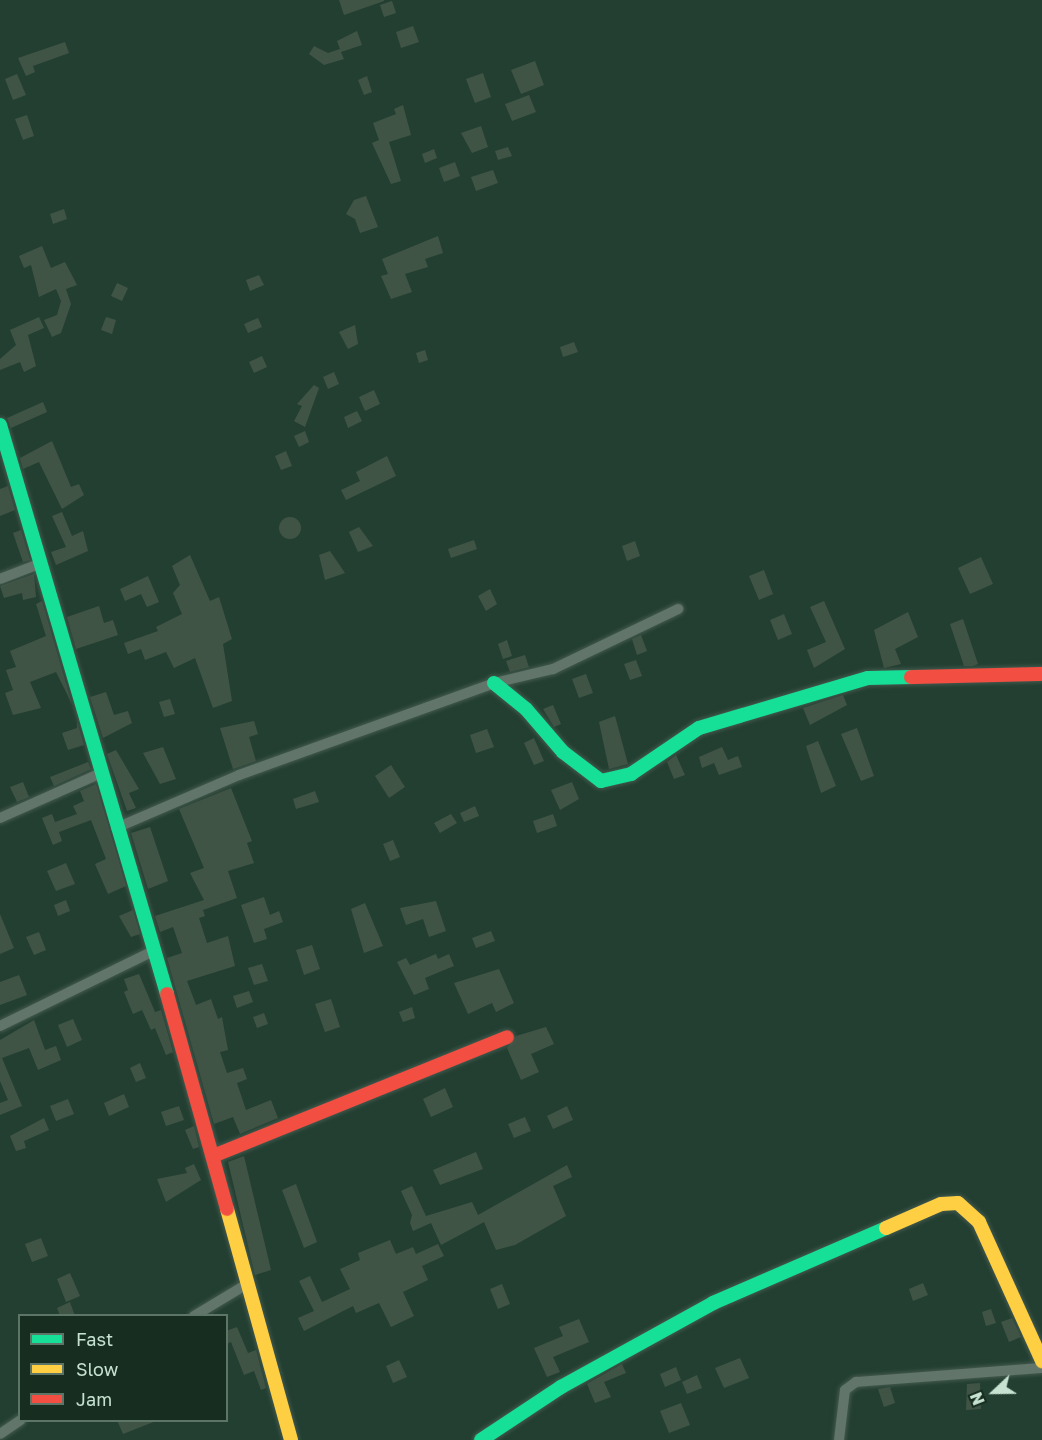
<!DOCTYPE html>
<style>
body{margin:0}
#map{position:relative;width:1042px;height:1440px;overflow:hidden;background:#223f31;font-family:"Golos Text",sans-serif}
div>[style]{position:absolute}
.building>*{inset:0;background:#405445}
.round{border-radius:50%}
.roads{filter:drop-shadow(0 0 2px #44594e) drop-shadow(0 0 2px #44594e)}
.street>*{height:10px;margin:-5px;padding:0 5px;transform-origin:5px;border-radius:5px;background:#61756a}
.fast>*{height:14px;margin:-7px;padding:0 7px;transform-origin:7px;border-radius:7px;background:#16e098}
.slow>*{height:14px;margin:-7px;padding:0 7px;transform-origin:7px;border-radius:7px;background:#ffcf43}
.jam>*{height:14px;margin:-7px;padding:0 7px;transform-origin:7px;border-radius:7px;background:#f24e42}
span{translate:-50% -50%;white-space:nowrap;text-align:center;line-height:1.15;-webkit-text-stroke:6px #162d20;paint-order:stroke}
.legend{position:absolute;left:18px;top:1314px;width:210px;height:108px;box-sizing:border-box;background:#162d20;border:2px solid #5d7567;margin:0;padding:8px 10px;list-style:none;font-size:18px;color:#c7e2d1}
.legend li{display:flex;align-items:center;gap:12px;height:30px}
.legend b{width:30px;border:2px solid #5d7567}
.north{position:absolute;left:964px;top:1362px;width:60px;height:60px;-webkit-text-stroke:4px #162d20;paint-order:stroke;rotate:248deg;font-size:16px;font-weight:700;line-height:24px;text-align:center;color:#c7e2d1}
.north::after{content:'';display:block;margin:auto;width:21px;height:27px;background:#c7e2d1;clip-path:polygon(50% 0,100% 100%,50% 72%,0 100%)}
</style>
<div id="map">
<div class="building">
<div style="clip-path:polygon(339px 0,384px 0,384px 1px,344px 15px)"></div>
<div style="clip-path:polygon(392px 1px,396px 13px,384px 17px,380px 5px)"></div>
<div style="clip-path:polygon(413px 26px,419px 42px,401px 48px,396px 32px)"></div>
<div style="clip-path:polygon(357px 31px,362px 45px,341px 52px,344px 59px,324px 65px,309px 54px,314px 46px,328px 53px,340px 49px,337px 41px)"></div>
<div style="clip-path:polygon(65px 42px,69px 53px,33px 66px,35px 72px,26px 76px,18px 58px)"></div>
<div style="clip-path:polygon(535px 61px,544px 85px,521px 94px,511px 70px)"></div>
<div style="clip-path:polygon(483px 73px,491px 97px,475px 103px,466px 79px)"></div>
<div style="clip-path:polygon(17px 74px,26px 95px,13px 100px,5px 79px)"></div>
<div style="clip-path:polygon(367px 76px,372px 92px,364px 95px,358px 80px)"></div>
<div style="clip-path:polygon(529px 95px,536px 112px,512px 121px,505px 104px)"></div>
<div style="clip-path:polygon(403px 105px,411px 135px,389px 142px,401px 181px,391px 184px,372px 143px,379px 140px,373px 123px,396px 114px,394px 109px)"></div>
<div style="clip-path:polygon(27px 115px,34px 136px,23px 140px,15px 119px)"></div>
<div style="clip-path:polygon(481px 126px,488px 147px,472px 153px,461px 133px)"></div>
<div style="clip-path:polygon(508px 147px,512px 156px,498px 160px,495px 151px)"></div>
<div style="clip-path:polygon(434px 149px,437px 158px,425px 163px,422px 154px)"></div>
<div style="clip-path:polygon(455px 162px,460px 176px,444px 182px,439px 168px)"></div>
<div style="clip-path:polygon(493px 170px,498px 183px,476px 191px,471px 177px)"></div>
<div style="clip-path:polygon(366px 196px,378px 227px,360px 233px,355px 219px,346px 214px,354px 200px)"></div>
<div style="clip-path:polygon(64px 209px,67px 219px,53px 224px,50px 214px)"></div>
<div style="clip-path:polygon(438px 236px,443px 253px,425px 259px,428px 267px,405px 274px,412px 292px,391px 299px,381px 276px,388px 274px,382px 259px)"></div>
<div style="clip-path:polygon(42px 246px,51px 268px,65px 262px,77px 285px,66px 289px,71px 304px,61px 333px,52px 337px,44px 320px,57px 315px,61px 301px,56px 289px,39px 297px,31px 265px,24px 268px,19px 256px)"></div>
<div style="clip-path:polygon(259px 275px,264px 285px,250px 291px,246px 280px)"></div>
<div style="clip-path:polygon(117px 283px,128px 288px,122px 301px,111px 296px)"></div>
<div style="clip-path:polygon(39px 317px,44px 328px,28px 335px,36px 366px,24px 372px,20px 362px,0 370px,0 359px,16px 345px,10px 330px)"></div>
<div style="clip-path:polygon(106px 317px,116px 320px,112px 334px,101px 330px)"></div>
<div style="clip-path:polygon(258px 318px,262px 327px,248px 333px,244px 324px)"></div>
<div style="clip-path:polygon(355px 325px,358px 344px,348px 349px,339px 332px)"></div>
<div style="clip-path:polygon(574px 342px,578px 352px,563px 357px,560px 347px)"></div>
<div style="clip-path:polygon(425px 350px,428px 360px,419px 363px,416px 353px)"></div>
<div style="clip-path:polygon(262px 356px,267px 367px,254px 373px,249px 362px)"></div>
<div style="clip-path:polygon(334px 372px,339px 384px,328px 389px,323px 377px)"></div>
<div style="clip-path:polygon(314px 385px,319px 388px,305px 427px,294px 421px,302px 406px,297px 404px)"></div>
<div style="clip-path:polygon(374px 390px,380px 404px,365px 411px,359px 397px)"></div>
<div style="clip-path:polygon(43px 402px,47px 412px,11px 428px,7px 418px)"></div>
<div style="clip-path:polygon(357px 411px,362px 421px,348px 428px,344px 417px)"></div>
<div style="clip-path:polygon(305px 431px,309px 442px,299px 447px,294px 436px)"></div>
<div style="clip-path:polygon(52px 441px,71px 487px,79px 484px,84px 495px,62px 509px,39px 462px,23px 469px,20px 458px)"></div>
<div style="clip-path:polygon(286px 451px,292px 466px,281px 470px,275px 456px)"></div>
<div style="clip-path:polygon(387px 456px,396px 476px,346px 500px,341px 490px,360px 481px,356px 472px)"></div>
<div style="clip-path:polygon(8px 486px,15px 510px,0 516px,0 489px)"></div>
<div style="clip-path:polygon(62px 512px,72px 536px,83px 531px,88px 551px,56px 565px,51px 552px,66px 547px,52px 516px)"></div>
<div class="round" style="left:279px;top:517px;width:22px;height:22px"></div>
<div style="clip-path:polygon(359px 527px,373px 546px,358px 552px,349px 532px)"></div>
<div style="clip-path:polygon(21px 530px,30px 560px,23px 562px,13px 533px)"></div>
<div style="clip-path:polygon(474px 540px,477px 549px,451px 558px,448px 549px)"></div>
<div style="clip-path:polygon(635px 541px,640px 556px,627px 561px,622px 546px)"></div>
<div style="clip-path:polygon(330px 551px,345px 573px,325px 580px,319px 555px)"></div>
<div style="clip-path:polygon(190px 555px,210px 601px,219px 597px,232px 639px,223px 644px,232px 701px,213px 708px,195px 658px,174px 668px,166px 652px,145px 660px,141px 649px,128px 654px,124px 643px,158px 631px,156px 627px,182px 614px,173px 593px,180px 585px,172px 566px)"></div>
<div style="clip-path:polygon(981px 557px,993px 584px,970px 594px,958px 568px)"></div>
<div style="clip-path:polygon(764px 570px,773px 594px,759px 600px,749px 576px)"></div>
<div style="clip-path:polygon(34px 574px,36px 597px,23px 600px,22px 593px,4px 598px,0 586px)"></div>
<div style="clip-path:polygon(148px 576px,159px 602px,147px 607px,141px 594px,125px 601px,120px 589px)"></div>
<div style="clip-path:polygon(490px 589px,497px 604px,486px 611px,478px 596px)"></div>
<div style="clip-path:polygon(42px 601px,72px 704px,56px 672px,30px 682px,41px 708px,13px 715px,5px 693px,13px 690px,6px 670px,16px 667px,10px 651px,46px 636px,36px 604px)"></div>
<div style="clip-path:polygon(824px 601px,845px 649px,814px 668px,807px 650px,826px 642px,810px 607px)"></div>
<div style="clip-path:polygon(99px 606px,104px 623px,113px 620px,118px 635px,76px 649px,67px 617px)"></div>
<div style="clip-path:polygon(908px 612px,918px 637px,895px 649px,901px 664px,884px 668px,874px 630px)"></div>
<div style="clip-path:polygon(784px 614px,792px 634px,778px 640px,770px 620px)"></div>
<div style="clip-path:polygon(963px 619px,978px 664px,973px 666px,964px 666px,950px 624px)"></div>
<div style="clip-path:polygon(641px 635px,647px 651px,637px 655px,632px 639px)"></div>
<div style="clip-path:polygon(507px 640px,512px 656px,503px 659px,498px 644px)"></div>
<div style="clip-path:polygon(525px 655px,529px 667px,510px 672px,506px 661px)"></div>
<div style="clip-path:polygon(636px 660px,642px 676px,630px 680px,624px 664px)"></div>
<div style="clip-path:polygon(586px 674px,593px 693px,579px 698px,572px 679px)"></div>
<div style="clip-path:polygon(106px 692px,114px 715px,128px 711px,132px 723px,103px 738px,90px 697px)"></div>
<div style="clip-path:polygon(843px 695px,847px 705px,810px 725px,803px 708px)"></div>
<div style="clip-path:polygon(170px 699px,175px 714px,164px 717px,159px 702px)"></div>
<div style="clip-path:polygon(553px 705px,561px 724px,554px 727px,543px 709px)"></div>
<div style="clip-path:polygon(615px 716px,628px 764px,609px 769px,599px 722px)"></div>
<div style="clip-path:polygon(77px 721px,84px 745px,68px 750px,62px 733px,77px 728px)"></div>
<div style="clip-path:polygon(254px 721px,258px 734px,249px 737px,256px 761px,233px 769px,220px 728px)"></div>
<div style="clip-path:polygon(857px 728px,874px 776px,861px 781px,841px 734px)"></div>
<div style="clip-path:polygon(487px 729px,494px 747px,476px 753px,470px 735px)"></div>
<div style="clip-path:polygon(534px 738px,544px 761px,534px 765px,524px 743px)"></div>
<div style="clip-path:polygon(818px 741px,836px 786px,821px 793px,806px 746px)"></div>
<div style="clip-path:polygon(163px 747px,176px 779px,160px 784px,143px 753px)"></div>
<div style="clip-path:polygon(722px 747px,728px 760px,738px 756px,742px 767px,719px 775px,714px 763px,702px 768px,699px 757px)"></div>
<div style="clip-path:polygon(116px 750px,139px 789px,129px 793px,136px 808px,127px 811px,107px 754px)"></div>
<div style="clip-path:polygon(676px 755px,685px 775px,674px 779px,667px 762px)"></div>
<div style="clip-path:polygon(88px 762px,91px 769px,54px 786px,50px 777px)"></div>
<div style="clip-path:polygon(391px 765px,405px 787px,389px 798px,375px 776px)"></div>
<div style="clip-path:polygon(23px 782px,29px 797px,17px 802px,10px 787px)"></div>
<div style="clip-path:polygon(572px 782px,579px 799px,560px 810px,551px 790px)"></div>
<div style="clip-path:polygon(96px 784px,126px 886px,108px 894px,95px 864px,106px 859px,91px 820px,59px 832px,62px 841px,53px 845px,42px 818px,52px 814px,55px 822px,77px 814px,73px 806px,84px 801px,80px 791px)"></div>
<div style="clip-path:polygon(231px 788px,252px 841px,247px 843px,254px 863px,228px 871px,237px 898px,203px 910px,205px 916px,199px 918px,207px 943px,228px 936px,235px 966px,187px 981px,196px 1005px,211px 999px,218px 1019px,222px 1017px,228px 1050px,220px 1052px,227px 1073px,243px 1068px,247px 1079px,237px 1083px,246px 1110px,271px 1100px,278px 1118px,240px 1134px,233px 1117px,214px 1124px,167px 958px,182px 953px,173px 927px,160px 932px,155px 916px,204px 900px,190px 873px,204px 868px,179px 809px)"></div>
<div style="clip-path:polygon(315px 791px,319px 802px,296px 809px,293px 799px)"></div>
<div style="clip-path:polygon(475px 806px,479px 816px,464px 822px,460px 813px)"></div>
<div style="clip-path:polygon(451px 814px,457px 823px,440px 833px,434px 823px)"></div>
<div style="clip-path:polygon(553px 814px,557px 826px,537px 833px,533px 821px)"></div>
<div style="clip-path:polygon(150px 827px,168px 881px,148px 889px,131px 833px)"></div>
<div style="clip-path:polygon(393px 840px,400px 857px,390px 861px,383px 844px)"></div>
<div style="clip-path:polygon(66px 863px,75px 884px,56px 891px,47px 871px)"></div>
<div style="clip-path:polygon(264px 897px,270px 915px,279px 911px,283px 922px,264px 929px,267px 939px,254px 943px,241px 905px)"></div>
<div style="clip-path:polygon(66px 900px,70px 911px,58px 916px,54px 905px)"></div>
<div style="clip-path:polygon(436px 901px,446px 931px,429px 937px,423px 919px,406px 925px,400px 908px)"></div>
<div style="clip-path:polygon(365px 903px,383px 946px,364px 953px,351px 909px)"></div>
<div style="clip-path:polygon(133px 910px,140px 934px,131px 937px,119px 916px)"></div>
<div style="clip-path:polygon(0 914px,14px 948px,0 954px)"></div>
<div style="clip-path:polygon(491px 931px,495px 941px,476px 948px,472px 938px)"></div>
<div style="clip-path:polygon(39px 932px,46px 950px,34px 955px,26px 937px)"></div>
<div style="clip-path:polygon(312px 945px,320px 969px,304px 975px,296px 950px)"></div>
<div style="clip-path:polygon(436px 954px,438px 959px,449px 954px,454px 966px,425px 978px,429px 989px,414px 995px,397px 962px,406px 958px,410px 965px)"></div>
<div style="clip-path:polygon(262px 964px,268px 981px,254px 985px,248px 968px)"></div>
<div style="clip-path:polygon(499px 969px,514px 1003px,496px 1012px,492px 1003px,468px 1014px,454px 983px)"></div>
<div style="clip-path:polygon(139px 974px,155px 1012px,161px 1010px,173px 1052px,166px 1055px,155px 1028px,151px 1030px,142px 1010px,133px 1014px,124px 992px,128px 990px,124px 979px)"></div>
<div style="clip-path:polygon(19px 975px,27px 995px,0 1005px,0 982px)"></div>
<div style="clip-path:polygon(249px 991px,253px 1002px,237px 1008px,233px 996px)"></div>
<div style="clip-path:polygon(331px 999px,340px 1027px,325px 1032px,315px 1004px)"></div>
<div style="clip-path:polygon(412px 1007px,415px 1018px,403px 1022px,399px 1012px)"></div>
<div style="clip-path:polygon(264px 1013px,268px 1024px,257px 1028px,253px 1017px)"></div>
<div style="clip-path:polygon(73px 1019px,82px 1040px,67px 1047px,58px 1025px)"></div>
<div style="clip-path:polygon(34px 1020px,45px 1050px,56px 1046px,61px 1060px,38px 1070px,29px 1048px,2px 1058px,22px 1106px,0 1115px,0 1103px,8px 1100px,0 1081px,0 1040px)"></div>
<div style="clip-path:polygon(546px 1027px,554px 1044px,531px 1054px,539px 1072px,521px 1080px,507px 1048px,516px 1036px)"></div>
<div style="clip-path:polygon(140px 1063px,146px 1078px,136px 1082px,130px 1068px)"></div>
<div style="clip-path:polygon(445px 1088px,453px 1107px,431px 1117px,423px 1099px)"></div>
<div style="clip-path:polygon(124px 1094px,129px 1107px,109px 1116px,104px 1103px)"></div>
<div style="clip-path:polygon(68px 1099px,74px 1114px,56px 1121px,50px 1106px)"></div>
<div style="clip-path:polygon(179px 1106px,184px 1120px,166px 1126px,161px 1112px)"></div>
<div style="clip-path:polygon(567px 1106px,573px 1120px,553px 1129px,547px 1116px)"></div>
<div style="clip-path:polygon(525px 1117px,531px 1131px,514px 1138px,508px 1124px)"></div>
<div style="clip-path:polygon(44px 1118px,49px 1130px,24px 1141px,26px 1148px,16px 1151px,10px 1136px)"></div>
<div style="clip-path:polygon(194px 1126px,199px 1147px,193px 1149px,185px 1130px)"></div>
<div style="clip-path:polygon(476px 1152px,483px 1169px,440px 1185px,433px 1170px)"></div>
<div style="clip-path:polygon(244px 1156px,271px 1270px,255px 1275px,228px 1162px)"></div>
<div style="clip-path:polygon(194px 1164px,201px 1180px,166px 1202px,157px 1179px,187px 1173px,185px 1168px)"></div>
<div style="clip-path:polygon(567px 1165px,572px 1177px,553px 1186px,566px 1216px,515px 1245px,496px 1250px,484px 1222px,441px 1245px,431px 1223px,413px 1231px,410px 1223px,412px 1215px,401px 1191px,412px 1186px,426px 1216px,472px 1202px,478px 1215px)"></div>
<div style="clip-path:polygon(296px 1184px,317px 1242px,304px 1248px,282px 1190px)"></div>
<div style="clip-path:polygon(41px 1238px,48px 1256px,32px 1262px,25px 1244px)"></div>
<div style="clip-path:polygon(390px 1240px,396px 1254px,413px 1247px,416px 1254px,438px 1244px,444px 1256px,422px 1266px,428px 1280px,403px 1292px,414px 1316px,391px 1327px,379px 1303px,356px 1313px,353px 1306px,304px 1331px,298px 1318px,314px 1311px,299px 1281px,310px 1276px,322px 1302px,350px 1289px,340px 1269px,360px 1260px,358px 1253px)"></div>
<div style="clip-path:polygon(70px 1273px,80px 1296px,66px 1302px,57px 1279px)"></div>
<div style="clip-path:polygon(923px 1283px,928px 1295px,913px 1301px,909px 1289px)"></div>
<div style="clip-path:polygon(502px 1284px,510px 1304px,498px 1309px,490px 1289px)"></div>
<div style="clip-path:polygon(70px 1302px,75px 1316px,60px 1316px,57px 1308px)"></div>
<div style="clip-path:polygon(991px 1309px,996px 1323px,986px 1326px,982px 1312px)"></div>
<div style="clip-path:polygon(1012px 1318px,1021px 1337px,1009px 1342px,1001px 1322px)"></div>
<div style="clip-path:polygon(579px 1319px,589px 1342px,553px 1357px,560px 1372px,547px 1377px,534px 1348px,563px 1336px,559px 1327px)"></div>
<div style="clip-path:polygon(237px 1327px,248px 1353px,256px 1350px,266px 1388px,261px 1390px,254px 1371px,244px 1375px,231px 1342px,226px 1344px,226px 1331px)"></div>
<div style="clip-path:polygon(740px 1358px,749px 1378px,724px 1388px,715px 1368px)"></div>
<div style="clip-path:polygon(399px 1360px,407px 1377px,393px 1383px,386px 1366px)"></div>
<div style="clip-path:polygon(622px 1364px,626px 1373px,604px 1382px,611px 1397px,595px 1403px,587px 1384px)"></div>
<div style="clip-path:polygon(676px 1367px,681px 1380px,665px 1387px,660px 1374px)"></div>
<div style="clip-path:polygon(697px 1375px,702px 1388px,687px 1394px,682px 1382px)"></div>
<div style="clip-path:polygon(980px 1383px,981px 1409px,966px 1410px,967px 1384px)"></div>
<div style="clip-path:polygon(890px 1387px,895px 1403px,884px 1407px,878px 1389px)"></div>
<div style="clip-path:polygon(681px 1403px,690px 1425px,669px 1433px,660px 1411px)"></div>
<div style="clip-path:polygon(117px 1420px,156px 1420px,156px 1421px,123px 1434px)"></div>
</div>
<div class="roads">
<div class="street">
<div style="left:0;top:579px;width:42px;rotate:-21deg"></div>
<div style="left:0;top:818px;width:111px;rotate:-24deg"></div>
<div style="left:116px;top:828px;width:134px;rotate:-23.3deg"></div>
<div style="left:239px;top:775px;width:271px;rotate:-19.8deg"></div>
<div style="left:494px;top:683px;width:61px;rotate:-13.3deg"></div>
<div style="left:553px;top:669px;width:139px;rotate:-25.6deg"></div>
<div style="left:0;top:1026px;width:173px;rotate:-26.1deg"></div>
<div style="left:194px;top:1316px;width:62px;rotate:-31.1deg"></div>
<div style="left:0;top:1434px;width:25px;rotate:-34deg"></div>
<div style="left:839px;top:1440px;width:50px;rotate:-83.2deg"></div>
<div style="left:845px;top:1390px;width:14px;rotate:-36deg"></div>
<div style="left:856px;top:1382px;width:187px;rotate:-4.3deg"></div>
</div>
<div class="fast">
<div style="left:0;top:425px;width:593px;rotate:73.64deg"></div>
<div style="left:494px;top:683px;width:41px;rotate:39.1deg"></div>
<div style="left:526px;top:709px;width:57px;rotate:49.3deg"></div>
<div style="left:563px;top:752px;width:48px;rotate:37.3deg"></div>
<div style="left:601px;top:781px;width:31px;rotate:-13deg"></div>
<div style="left:631px;top:774px;width:82px;rotate:-34.1deg"></div>
<div style="left:699px;top:728px;width:176px;rotate:-16.5deg"></div>
<div style="left:868px;top:678px;width:43px;rotate:-1.3deg"></div>
<div style="left:481px;top:1440px;width:96px;rotate:-33.5deg"></div>
<div style="left:561px;top:1387px;width:174px;rotate:-28.9deg"></div>
<div style="left:713px;top:1303px;width:189px;rotate:-23.4deg"></div>
</div>
<div class="slow">
<div style="left:227px;top:1209px;width:240px;rotate:74.5deg"></div>
<div style="left:886px;top:1228px;width:60px;rotate:-23.6deg"></div>
<div style="left:941px;top:1204px;width:17px;rotate:-3deg"></div>
<div style="left:958px;top:1203px;width:28px;rotate:42deg"></div>
<div style="left:979px;top:1222px;width:153px;rotate:65.6deg"></div>
</div>
<div class="jam">
<div style="left:911px;top:677px;width:131px;rotate:-1.3deg"></div>
<div style="left:167px;top:994px;width:223px;rotate:74.4deg"></div>
<div style="left:213px;top:1156px;width:317px;rotate:-22deg"></div>
</div>
</div>
<ul class="legend">
<li><b style="height:8px;background:#16e098"></b>Fast</li>
<li><b style="height:8px;background:#ffcf43"></b>Slow</li>
<li><b style="height:8px;background:#f24e42"></b>Jam</li>
</ul>
<div class="north">N</div>
</div>
